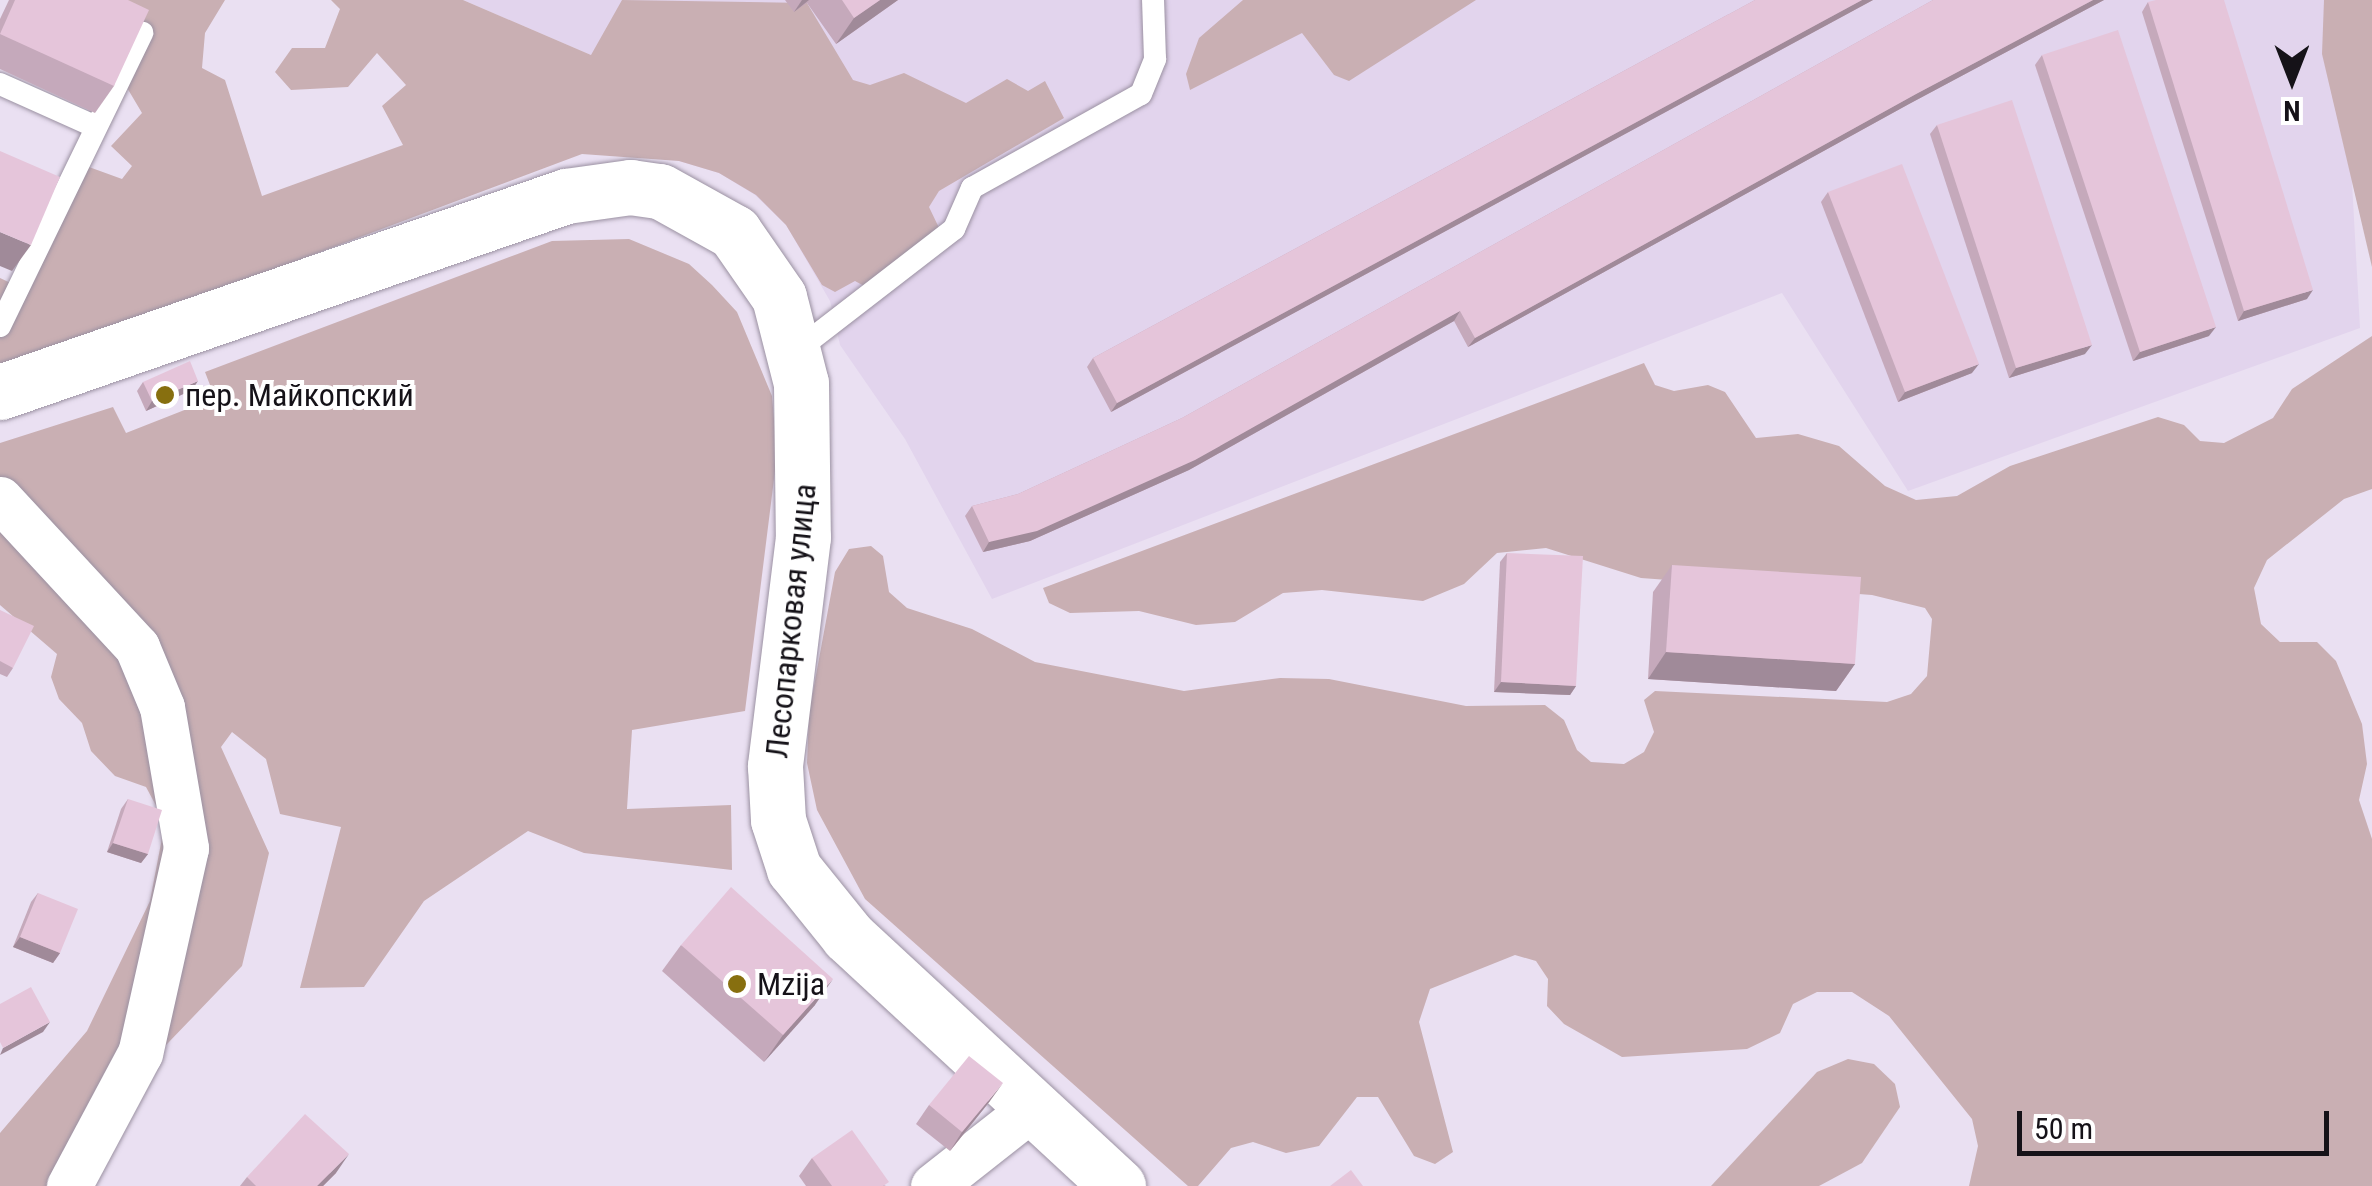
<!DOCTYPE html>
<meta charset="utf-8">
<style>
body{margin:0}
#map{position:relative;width:2372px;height:1186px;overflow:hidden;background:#eae0f2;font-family:"Roboto Condensed",sans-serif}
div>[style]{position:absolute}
.built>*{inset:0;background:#e2d4ed}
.green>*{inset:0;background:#c9afb3}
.roads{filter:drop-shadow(0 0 2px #9b91a2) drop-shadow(0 0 2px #9b91a2)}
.lane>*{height:22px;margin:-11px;padding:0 11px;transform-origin:11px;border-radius:11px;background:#fff}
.street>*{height:45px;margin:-22.5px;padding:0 22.5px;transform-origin:22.5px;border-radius:22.5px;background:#fff}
.primary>*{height:55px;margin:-27.5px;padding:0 27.5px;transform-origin:27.5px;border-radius:27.5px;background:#fff}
.wall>*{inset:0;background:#c5a9bb}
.shaded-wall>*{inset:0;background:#a08a99}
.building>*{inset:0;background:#e5c5da}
.dots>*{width:28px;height:28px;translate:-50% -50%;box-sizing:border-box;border:5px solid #fff;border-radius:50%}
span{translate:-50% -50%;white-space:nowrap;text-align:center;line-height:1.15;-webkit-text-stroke:8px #fff;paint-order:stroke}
.poi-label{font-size:32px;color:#151218}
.left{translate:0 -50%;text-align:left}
.street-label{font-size:32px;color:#151218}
.north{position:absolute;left:2242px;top:30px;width:100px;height:100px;-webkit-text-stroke:8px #fff;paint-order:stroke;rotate:180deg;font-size:28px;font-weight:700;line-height:40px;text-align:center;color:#151218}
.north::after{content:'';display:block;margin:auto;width:35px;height:45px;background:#151218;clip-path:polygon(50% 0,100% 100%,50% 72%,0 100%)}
.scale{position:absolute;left:2017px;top:1111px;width:312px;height:45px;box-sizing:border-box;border:5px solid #151218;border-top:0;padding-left:12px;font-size:30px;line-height:35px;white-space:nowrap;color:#151218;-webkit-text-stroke:8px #fff;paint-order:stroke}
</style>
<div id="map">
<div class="built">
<div style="clip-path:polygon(463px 0,2342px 0,2360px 328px,1908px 491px,1782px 293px,992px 599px,905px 439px,840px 345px,830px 301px,786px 225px,755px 195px,719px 173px,679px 161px,591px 55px)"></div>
</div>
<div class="green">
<div style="clip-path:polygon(75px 0,225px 0,205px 33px,202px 68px,225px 80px,262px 196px,403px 145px,382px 106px,406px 85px,377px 53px,348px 87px,291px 90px,275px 72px,292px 48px,325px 48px,340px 9px,331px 0,463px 0,591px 55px,622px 0,807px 3px,853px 80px,870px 85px,904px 73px,966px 103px,1007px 79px,1028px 91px,1045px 81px,1064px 118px,939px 191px,929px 207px,941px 232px,866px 287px,855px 281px,835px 292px,822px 285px,786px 225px,756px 195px,719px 173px,679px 161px,582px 154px,0 372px,0 278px,17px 286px,78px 163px,122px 179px,132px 166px,111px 146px,142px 113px)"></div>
<div style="clip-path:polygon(1243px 0,1476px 0,1349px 81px,1334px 75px,1302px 33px,1190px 90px,1186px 74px,1199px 38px)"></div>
<div style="clip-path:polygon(2324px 0,2372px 0,2372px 267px,2322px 54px)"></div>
<div style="clip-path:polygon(629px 239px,689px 264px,712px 285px,737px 312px,772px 396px,777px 455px,745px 711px,632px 730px,627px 809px,731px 805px,732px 870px,584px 853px,528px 831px,424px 901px,364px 987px,300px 988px,341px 827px,280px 814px,266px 759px,232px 732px,221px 747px,269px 853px,242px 966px,143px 1069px,95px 1169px,96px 1186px,0 1186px,0 1133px,87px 1031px,150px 901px,162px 838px,160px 813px,146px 787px,115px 776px,91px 751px,82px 723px,59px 699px,51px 677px,57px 654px,0 605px,0 443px,113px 407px,126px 433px,215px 398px,205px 372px,552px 241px)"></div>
<div style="clip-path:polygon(2372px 336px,2372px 489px,2344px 499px,2267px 560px,2254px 588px,2261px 624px,2280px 642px,2317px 642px,2336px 661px,2362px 724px,2367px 764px,2359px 800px,2372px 839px,2372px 1186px,1969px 1186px,1978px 1146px,1972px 1119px,1889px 1016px,1852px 992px,1817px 992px,1793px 1004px,1780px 1033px,1747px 1049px,1622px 1057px,1564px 1024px,1547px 1006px,1548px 979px,1536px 961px,1515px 955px,1430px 989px,1419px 1022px,1453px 1152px,1435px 1164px,1414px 1156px,1378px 1097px,1357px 1097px,1319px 1146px,1286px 1153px,1253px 1142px,1231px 1148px,1198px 1186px,1188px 1186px,865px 899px,817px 810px,807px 763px,809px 713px,835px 572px,849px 549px,871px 546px,883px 556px,889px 592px,907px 608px,972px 629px,1035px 662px,1184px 691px,1280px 678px,1329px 679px,1466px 706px,1545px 705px,1564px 720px,1577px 750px,1591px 762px,1624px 764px,1644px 752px,1654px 732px,1644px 700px,1655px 691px,1887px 702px,1911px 694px,1927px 676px,1932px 619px,1925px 608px,1872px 595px,1641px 578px,1546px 548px,1497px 553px,1464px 584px,1423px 601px,1322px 590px,1283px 593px,1235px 622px,1196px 625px,1139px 611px,1070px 613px,1049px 603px,1043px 588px,1644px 363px,1655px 385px,1674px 391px,1708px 385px,1725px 392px,1756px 438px,1798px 434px,1839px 446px,1885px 486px,1916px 500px,1957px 496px,2010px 466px,2158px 417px,2184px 425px,2200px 441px,2224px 443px,2273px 418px,2292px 389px)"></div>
<div style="clip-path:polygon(1848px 1059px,1874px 1064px,1895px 1084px,1900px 1107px,1862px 1163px,1819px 1186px,1711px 1186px,1817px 1072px)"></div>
</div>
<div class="roads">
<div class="lane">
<div style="left:0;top:84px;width:105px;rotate:24.1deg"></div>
<div style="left:0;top:326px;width:326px;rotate:-64.1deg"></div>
<div style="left:796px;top:351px;width:200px;rotate:-37.7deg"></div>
<div style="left:954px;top:229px;width:45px;rotate:-66.3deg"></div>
<div style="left:972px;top:188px;width:193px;rotate:-29.1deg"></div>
<div style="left:1141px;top:94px;width:38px;rotate:-68deg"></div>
<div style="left:1155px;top:59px;width:59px;rotate:-91.9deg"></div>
</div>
<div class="street">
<div style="left:0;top:499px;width:202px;rotate:47.2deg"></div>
<div style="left:137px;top:647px;width:65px;rotate:67.4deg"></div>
<div style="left:162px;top:707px;width:143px;rotate:80.3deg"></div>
<div style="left:186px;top:848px;width:210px;rotate:102.6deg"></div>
<div style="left:140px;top:1053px;width:151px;rotate:118.1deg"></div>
<div style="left:933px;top:1186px;width:126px;rotate:-38.2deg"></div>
</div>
<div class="primary">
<div style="left:0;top:392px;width:599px;rotate:-19.1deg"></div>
<div style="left:566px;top:196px;width:65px;rotate:-8deg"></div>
<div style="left:630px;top:187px;width:30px;rotate:8deg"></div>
<div style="left:660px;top:191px;width:85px;rotate:29deg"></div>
<div style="left:734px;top:232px;width:79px;rotate:55.3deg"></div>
<div style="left:779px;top:297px;width:89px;rotate:75.7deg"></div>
<div style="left:801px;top:383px;width:154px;rotate:89.3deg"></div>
<div style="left:803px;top:537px;width:231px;rotate:97deg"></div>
<div style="left:775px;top:766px;width:54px;rotate:86.8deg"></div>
<div style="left:778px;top:820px;width:52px;rotate:71.9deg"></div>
<div style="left:794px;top:869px;width:86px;rotate:51.1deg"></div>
<div style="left:848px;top:936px;width:368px;rotate:42.8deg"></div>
</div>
</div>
<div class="wall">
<div style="clip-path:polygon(9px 0,128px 0,114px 86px,95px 113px,0 69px,0 19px)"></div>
<div style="clip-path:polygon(785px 0,898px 0,836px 44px,807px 3px,794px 12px)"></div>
<div style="clip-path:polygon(1755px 0,1873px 0,1111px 412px,1087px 367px,1093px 358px)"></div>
<div style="clip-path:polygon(1933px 0,2104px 0,1909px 104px,1468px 347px,1454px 321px,1189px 470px,1030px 541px,983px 552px,965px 516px,972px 506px,1018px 494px,1182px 418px)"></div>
<div style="clip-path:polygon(2148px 2px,2307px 299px,2238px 321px,2142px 12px)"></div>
<div style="clip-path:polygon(2042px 55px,2209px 336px,2133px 361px,2035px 65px)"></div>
<div style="clip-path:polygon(1937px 125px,2085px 354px,2009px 378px,1930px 134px)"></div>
<div style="clip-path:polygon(1828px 192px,1972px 373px,1898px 402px,1821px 202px)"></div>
<div style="clip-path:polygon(143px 382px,192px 390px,146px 411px,137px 391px)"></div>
<div style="clip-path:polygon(1507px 553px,1576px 686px,1570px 695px,1494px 692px,1500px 562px)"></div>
<div style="clip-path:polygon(1672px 565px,1855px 664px,1836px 691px,1648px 679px,1653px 592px)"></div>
<div style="clip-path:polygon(0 610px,13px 668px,7px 677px,0 674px)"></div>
<div style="clip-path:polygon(128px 799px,148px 854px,141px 863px,107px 852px,121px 809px)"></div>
<div style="clip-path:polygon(38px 893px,60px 953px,53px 963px,13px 947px,31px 902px)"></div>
<div style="clip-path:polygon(681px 945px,815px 1005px,764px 1062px,662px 971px)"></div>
<div style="clip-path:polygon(990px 1101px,950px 1151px,916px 1124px,929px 1105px)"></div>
<div style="clip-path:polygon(812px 1158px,886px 1186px,806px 1186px,799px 1176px)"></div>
<div style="clip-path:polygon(336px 1173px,323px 1186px,240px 1186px,247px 1177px)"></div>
</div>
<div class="shaded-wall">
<div style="clip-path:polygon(802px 0,809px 0,794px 12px)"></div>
<div style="clip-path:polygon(880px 0,898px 0,836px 44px,854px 18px)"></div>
<div style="clip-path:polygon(1862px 0,1873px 0,1111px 412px,1117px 403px)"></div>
<div style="clip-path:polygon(2093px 0,2104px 0,1909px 104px,1468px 347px,1475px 338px,1916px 94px)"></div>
<div style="clip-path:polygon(0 232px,31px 245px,12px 271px,0 266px)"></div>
<div style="clip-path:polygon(2313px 290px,2307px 299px,2238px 321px,2244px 311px)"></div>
<div style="clip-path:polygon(1460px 311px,1454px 321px,1189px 470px,1030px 541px,983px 552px,989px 542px)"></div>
<div style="clip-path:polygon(2216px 327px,2209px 336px,2133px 361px,2140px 352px)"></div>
<div style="clip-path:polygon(2092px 345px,2085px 354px,2009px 378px,2016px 368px)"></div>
<div style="clip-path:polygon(1979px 364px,1972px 373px,1898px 402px,1905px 392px)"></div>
<div style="clip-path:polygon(198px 381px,192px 390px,146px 411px,152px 401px)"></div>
<div style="clip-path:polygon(1666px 652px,1855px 664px,1836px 691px,1648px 679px)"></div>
<div style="clip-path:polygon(1501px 682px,1576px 686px,1570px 695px,1494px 692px)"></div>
<div style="clip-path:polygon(113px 843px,148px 854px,141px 863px,107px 852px)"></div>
<div style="clip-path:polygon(20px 937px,60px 953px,53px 963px,13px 947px)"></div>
<div style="clip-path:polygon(833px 979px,815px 1005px,764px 1062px,783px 1035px)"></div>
<div style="clip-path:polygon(50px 1022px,43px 1032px,0 1055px,3px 1048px)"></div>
<div style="clip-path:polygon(1003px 1083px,990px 1101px,950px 1151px,962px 1132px)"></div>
<div style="clip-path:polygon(349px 1154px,336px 1173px,323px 1186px,317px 1186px)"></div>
</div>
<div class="building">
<div style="clip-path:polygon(15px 0,128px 0,149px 10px,114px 86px,0 34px)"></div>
<div style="clip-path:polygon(842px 0,880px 0,854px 18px)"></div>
<div style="clip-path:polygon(1755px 0,1862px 0,1117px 403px,1093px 358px)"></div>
<div style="clip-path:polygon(1933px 0,2093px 0,1916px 94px,1475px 338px,1460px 311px,1195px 460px,1037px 531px,989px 542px,972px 506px,1018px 494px,1182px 418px)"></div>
<div style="clip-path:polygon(2156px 0,2224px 0,2313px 290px,2244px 311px,2148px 2px)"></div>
<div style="clip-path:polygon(2118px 30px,2216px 327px,2140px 352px,2042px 55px)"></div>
<div style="clip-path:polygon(2012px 100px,2092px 345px,2016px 368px,1937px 125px)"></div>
<div style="clip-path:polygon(0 151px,60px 177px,31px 245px,0 232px)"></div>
<div style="clip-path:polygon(1902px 164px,1979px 364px,1905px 392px,1828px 192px)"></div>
<div style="clip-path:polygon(190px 361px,198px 381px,152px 401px,143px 382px)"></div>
<div style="clip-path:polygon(1507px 553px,1583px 556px,1576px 686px,1501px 682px)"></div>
<div style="clip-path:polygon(1672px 565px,1861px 577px,1855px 664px,1666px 652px)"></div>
<div style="clip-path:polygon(0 610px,34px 626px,13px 668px,0 661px)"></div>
<div style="clip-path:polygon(128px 799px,162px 810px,148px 854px,113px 843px)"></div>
<div style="clip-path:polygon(731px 887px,833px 979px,783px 1035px,681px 945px)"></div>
<div style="clip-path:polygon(38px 893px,78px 909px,60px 953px,20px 937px)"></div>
<div style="clip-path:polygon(31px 987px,50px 1022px,3px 1048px,0 1042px,0 1004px)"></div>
<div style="clip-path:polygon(969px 1056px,1003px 1083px,962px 1132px,929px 1105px)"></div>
<div style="clip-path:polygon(305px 1114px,349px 1154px,317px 1186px,256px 1186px,247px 1177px)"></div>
<div style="clip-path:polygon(852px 1130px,889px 1182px,883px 1186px,832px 1186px,812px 1158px)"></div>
<div style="clip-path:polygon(1351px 1170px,1363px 1186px,1330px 1186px)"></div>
</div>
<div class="dots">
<div style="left:165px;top:395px;background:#876f0f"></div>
<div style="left:737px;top:984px;background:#876f0f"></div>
</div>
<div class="poi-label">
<span class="left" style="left:185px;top:395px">пер. Майкопский</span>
<span class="left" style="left:757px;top:984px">Mzija</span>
</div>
<div class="street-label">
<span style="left:791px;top:621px;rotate:-84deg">Лесопарковая улица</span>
</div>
<div class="north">N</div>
<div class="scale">50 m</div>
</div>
